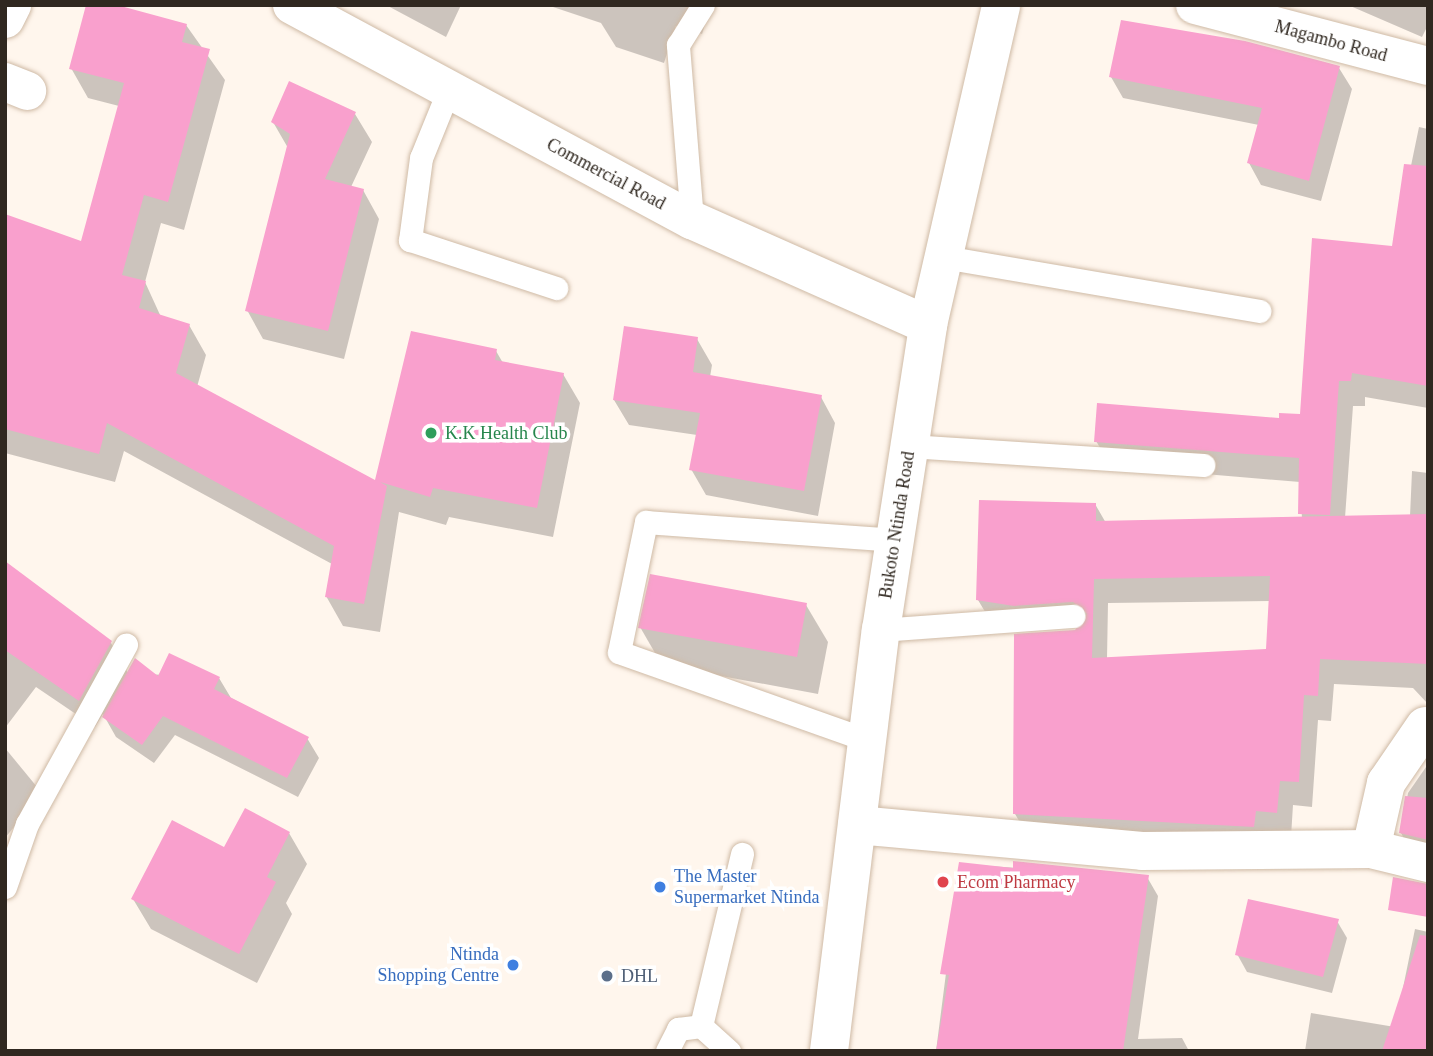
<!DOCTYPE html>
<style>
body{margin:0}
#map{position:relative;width:1433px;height:1056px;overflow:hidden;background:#fff6ed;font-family:Georgia,serif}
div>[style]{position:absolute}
.shadow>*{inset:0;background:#0003}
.building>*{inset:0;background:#f9a0cd}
.roads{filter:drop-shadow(0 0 2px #cfbaa5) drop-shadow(0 0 2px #cfbaa5)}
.service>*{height:23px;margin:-11.5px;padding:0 11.5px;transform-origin:11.5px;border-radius:11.5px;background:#fff}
.minor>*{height:38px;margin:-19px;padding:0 19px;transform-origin:19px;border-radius:19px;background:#fff}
.secondary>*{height:38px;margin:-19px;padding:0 19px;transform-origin:19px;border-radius:19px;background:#fff}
.dots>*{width:19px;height:19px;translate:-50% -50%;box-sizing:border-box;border:4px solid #fff;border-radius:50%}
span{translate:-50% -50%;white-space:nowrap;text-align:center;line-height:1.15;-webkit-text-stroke:7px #fff;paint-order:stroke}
.street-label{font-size:18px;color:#302820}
.leisure-label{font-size:18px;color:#27864d}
.left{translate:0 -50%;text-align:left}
.shop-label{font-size:18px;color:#366cbe}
.right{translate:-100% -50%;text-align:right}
.health-label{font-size:18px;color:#be3a42}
.service-label{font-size:18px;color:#4e5e75}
.frame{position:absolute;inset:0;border:7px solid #302820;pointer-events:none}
</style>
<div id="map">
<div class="shadow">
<div style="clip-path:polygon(386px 5px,461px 5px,446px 37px)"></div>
<div style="clip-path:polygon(547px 5px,711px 5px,702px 34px,676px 26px,664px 63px,616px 47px,601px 23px)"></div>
<div style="clip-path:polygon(1348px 5px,1428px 5px,1428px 25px,1422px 37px)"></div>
<div style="clip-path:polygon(186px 25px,225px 80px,184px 230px,161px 223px,145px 282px,161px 317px,189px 325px,206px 355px,197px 387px,376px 482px,496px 351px,503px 363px,563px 374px,580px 403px,553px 537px,449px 517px,446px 525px,399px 512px,380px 632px,343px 626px,326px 596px,332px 564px,124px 451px,115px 482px,5px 453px,5px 216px,82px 243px,119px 106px,88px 98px,71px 68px)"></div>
<div style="clip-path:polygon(1339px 68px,1352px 89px,1321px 201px,1261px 185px,1249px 163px,1259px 125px,1123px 98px,1111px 77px)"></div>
<div style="clip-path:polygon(355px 114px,372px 142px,351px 187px,363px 190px,379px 219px,344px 359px,263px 339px,247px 310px,288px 148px,273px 122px)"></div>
<div style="clip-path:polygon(evenodd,1419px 127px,1428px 129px,1428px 408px,1365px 397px,1365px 406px,1353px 406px,1345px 518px,1410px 516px,1412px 471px,1428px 473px,1428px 704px,1413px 688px,1334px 684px,1331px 721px,1318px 720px,1312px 807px,1293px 805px,1291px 837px,1030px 839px,1015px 814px,1079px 627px,993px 625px,978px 600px,1095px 504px,1106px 523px,1302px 519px,1300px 482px,1111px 466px,1096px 441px,1301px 416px,1394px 248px,1419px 127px,1271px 601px,1268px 651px,1107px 659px,1108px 603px,1271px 601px)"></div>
<div style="clip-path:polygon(697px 339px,712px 365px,710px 377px,821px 397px,835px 423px,818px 516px,706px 495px,691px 469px,697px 435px,629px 425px,614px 400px)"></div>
<div style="clip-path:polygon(5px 564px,111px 643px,128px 673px,219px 678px,231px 698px,307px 738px,319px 758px,298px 797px,175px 735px,154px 763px,116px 737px,103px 714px,95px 727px,36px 687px,5px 728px)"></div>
<div style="clip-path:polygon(806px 605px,828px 642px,818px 694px,662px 665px,640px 627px)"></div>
<div style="clip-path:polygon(5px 748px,42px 793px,5px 838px)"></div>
<div style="clip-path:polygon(1426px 767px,1428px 767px,1428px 859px,1413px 855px,1401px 833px,1408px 793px)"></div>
<div style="clip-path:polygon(289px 833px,307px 864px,286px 903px,292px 914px,257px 983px,151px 929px,133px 899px,225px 849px)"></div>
<div style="clip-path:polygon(960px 864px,1147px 877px,1158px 896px,1138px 1039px,1182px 1038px,1189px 1051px,936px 1051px)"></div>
<div style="clip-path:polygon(1337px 921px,1347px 938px,1332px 993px,1247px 972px,1237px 954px)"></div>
<div style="clip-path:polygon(1415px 929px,1428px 932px,1428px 1051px,1305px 1051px,1311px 1013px,1395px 1027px)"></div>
</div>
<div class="building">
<div style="clip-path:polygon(86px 5px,117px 5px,187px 24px,182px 42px,210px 49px,168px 202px,144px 195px,122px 275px,146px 281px,139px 308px,190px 324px,176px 373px,375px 480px,411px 331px,497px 349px,495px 360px,564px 373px,537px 508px,433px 488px,430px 497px,380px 482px,387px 486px,364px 604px,325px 597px,334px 546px,107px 423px,99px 454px,5px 429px,5px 214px,81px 241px,124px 83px,69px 69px)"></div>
<div style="clip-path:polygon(1121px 20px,1245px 41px,1340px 66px,1309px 181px,1247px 163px,1262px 108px,1109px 77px)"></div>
<div style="clip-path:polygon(289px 81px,356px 112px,325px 179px,364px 189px,328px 331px,245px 311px,290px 134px,271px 122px)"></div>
<div style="clip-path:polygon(1404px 164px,1428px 166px,1428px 386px,1352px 373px,1351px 381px,1339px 381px,1330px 515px,1298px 514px,1299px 458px,1094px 442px,1097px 403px,1279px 418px,1279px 413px,1300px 414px,1312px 238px,1392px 246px)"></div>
<div style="clip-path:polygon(624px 326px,698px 337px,693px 372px,822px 395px,804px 491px,689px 470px,700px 413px,613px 400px)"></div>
<div style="clip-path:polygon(evenodd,979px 500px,1096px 503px,1096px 521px,1428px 514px,1428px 664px,1320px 659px,1318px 696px,1304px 695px,1299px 782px,1280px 781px,1277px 813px,1256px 811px,1254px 827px,1013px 814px,1014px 634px,1075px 630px,1087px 614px,1073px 602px,1014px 606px,976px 600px,979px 500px,1270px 576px,1266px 649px,1092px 658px,1094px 579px,1270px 576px)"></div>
<div style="clip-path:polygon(5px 561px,112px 641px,79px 701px,5px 650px)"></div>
<div style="clip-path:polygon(650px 574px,807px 603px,797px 657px,638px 628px)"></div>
<div style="clip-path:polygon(169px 653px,220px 677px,214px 689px,309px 737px,287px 778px,163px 716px,142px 745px,102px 717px,135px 658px,158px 676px)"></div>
<div style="clip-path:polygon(1405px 796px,1428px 798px,1428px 840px,1399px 833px)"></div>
<div style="clip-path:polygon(245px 808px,290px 832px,267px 877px,276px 882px,239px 954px,131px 899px,172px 820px,224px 847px)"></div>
<div style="clip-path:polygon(1013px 861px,1149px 875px,1123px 1051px,936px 1051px,949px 975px,940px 974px,959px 862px,1013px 868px)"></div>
<div style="clip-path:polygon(1393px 877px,1428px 884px,1428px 917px,1388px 910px)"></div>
<div style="clip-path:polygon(1248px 899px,1339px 919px,1323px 977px,1235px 955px)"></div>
<div style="clip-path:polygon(1420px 935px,1428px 936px,1428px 1051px,1382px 1051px)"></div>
</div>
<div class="roads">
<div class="service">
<div style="left:449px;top:89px;width:74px;rotate:112.1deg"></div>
<div style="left:421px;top:158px;width:83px;rotate:97.6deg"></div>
<div style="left:410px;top:240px;width:154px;rotate:18.2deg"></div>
<div style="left:692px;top:220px;width:176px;rotate:-94.6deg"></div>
<div style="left:678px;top:45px;width:47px;rotate:-58deg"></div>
<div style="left:944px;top:257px;width:320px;rotate:9.7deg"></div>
<div style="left:909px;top:446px;width:295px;rotate:3.7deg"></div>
<div style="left:881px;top:630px;width:193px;rotate:-4.2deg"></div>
<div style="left:867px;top:740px;width:263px;rotate:-160.5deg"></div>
<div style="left:619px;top:652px;width:133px;rotate:-78.3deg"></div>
<div style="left:646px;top:522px;width:250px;rotate:4.1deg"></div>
<div style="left:5px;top:887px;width:67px;rotate:-70.8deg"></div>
<div style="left:27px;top:824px;width:205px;rotate:-61.1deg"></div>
<div style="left:701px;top:1026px;width:177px;rotate:-76.6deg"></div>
<div style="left:667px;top:1051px;width:25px;rotate:-63deg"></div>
<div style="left:678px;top:1029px;width:23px;rotate:-7deg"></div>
<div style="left:701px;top:1026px;width:38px;rotate:42deg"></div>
</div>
<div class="minor">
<div style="left:292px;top:5px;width:454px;rotate:28.3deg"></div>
<div style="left:692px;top:220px;width:258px;rotate:24deg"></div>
<div style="left:1195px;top:5px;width:241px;rotate:14.7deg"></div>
<div style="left:5px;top:19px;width:16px;rotate:-63deg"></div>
<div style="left:5px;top:82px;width:24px;rotate:22deg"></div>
<div style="left:857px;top:825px;width:286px;rotate:5.2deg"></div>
<div style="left:1142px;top:851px;width:229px;rotate:-0.5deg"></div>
<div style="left:1371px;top:849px;width:68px;rotate:-77.2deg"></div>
<div style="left:1386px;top:783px;width:69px;rotate:-55.6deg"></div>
<div style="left:1371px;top:849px;width:59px;rotate:13.8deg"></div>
</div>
<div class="secondary">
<div style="left:829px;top:1051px;width:424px;rotate:-83deg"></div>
<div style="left:881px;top:630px;width:309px;rotate:-81.2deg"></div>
<div style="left:928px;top:325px;width:328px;rotate:-77.1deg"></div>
</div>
</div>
<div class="dots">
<div style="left:431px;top:433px;background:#2e9e5b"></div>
<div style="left:943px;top:882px;background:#e0444e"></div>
<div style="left:660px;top:887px;background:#3f7fe0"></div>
<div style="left:513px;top:965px;background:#3f7fe0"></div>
<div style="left:607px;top:976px;background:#5c6f8a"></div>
</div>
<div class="street-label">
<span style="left:1331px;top:41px;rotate:15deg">Magambo Road</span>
<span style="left:606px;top:174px;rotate:28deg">Commercial Road</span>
<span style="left:897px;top:525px;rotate:-81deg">Bukoto Ntinda Road</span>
</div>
<div class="leisure-label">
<span class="left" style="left:445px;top:433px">K.K Health Club</span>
</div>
<div class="shop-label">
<span class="left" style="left:674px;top:887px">The Master<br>Supermarket Ntinda</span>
<span class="right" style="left:499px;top:965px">Ntinda<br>Shopping Centre</span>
</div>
<div class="health-label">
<span class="left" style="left:957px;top:882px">Ecom Pharmacy</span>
</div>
<div class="service-label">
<span class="left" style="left:621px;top:976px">DHL</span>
</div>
<div class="frame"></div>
</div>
